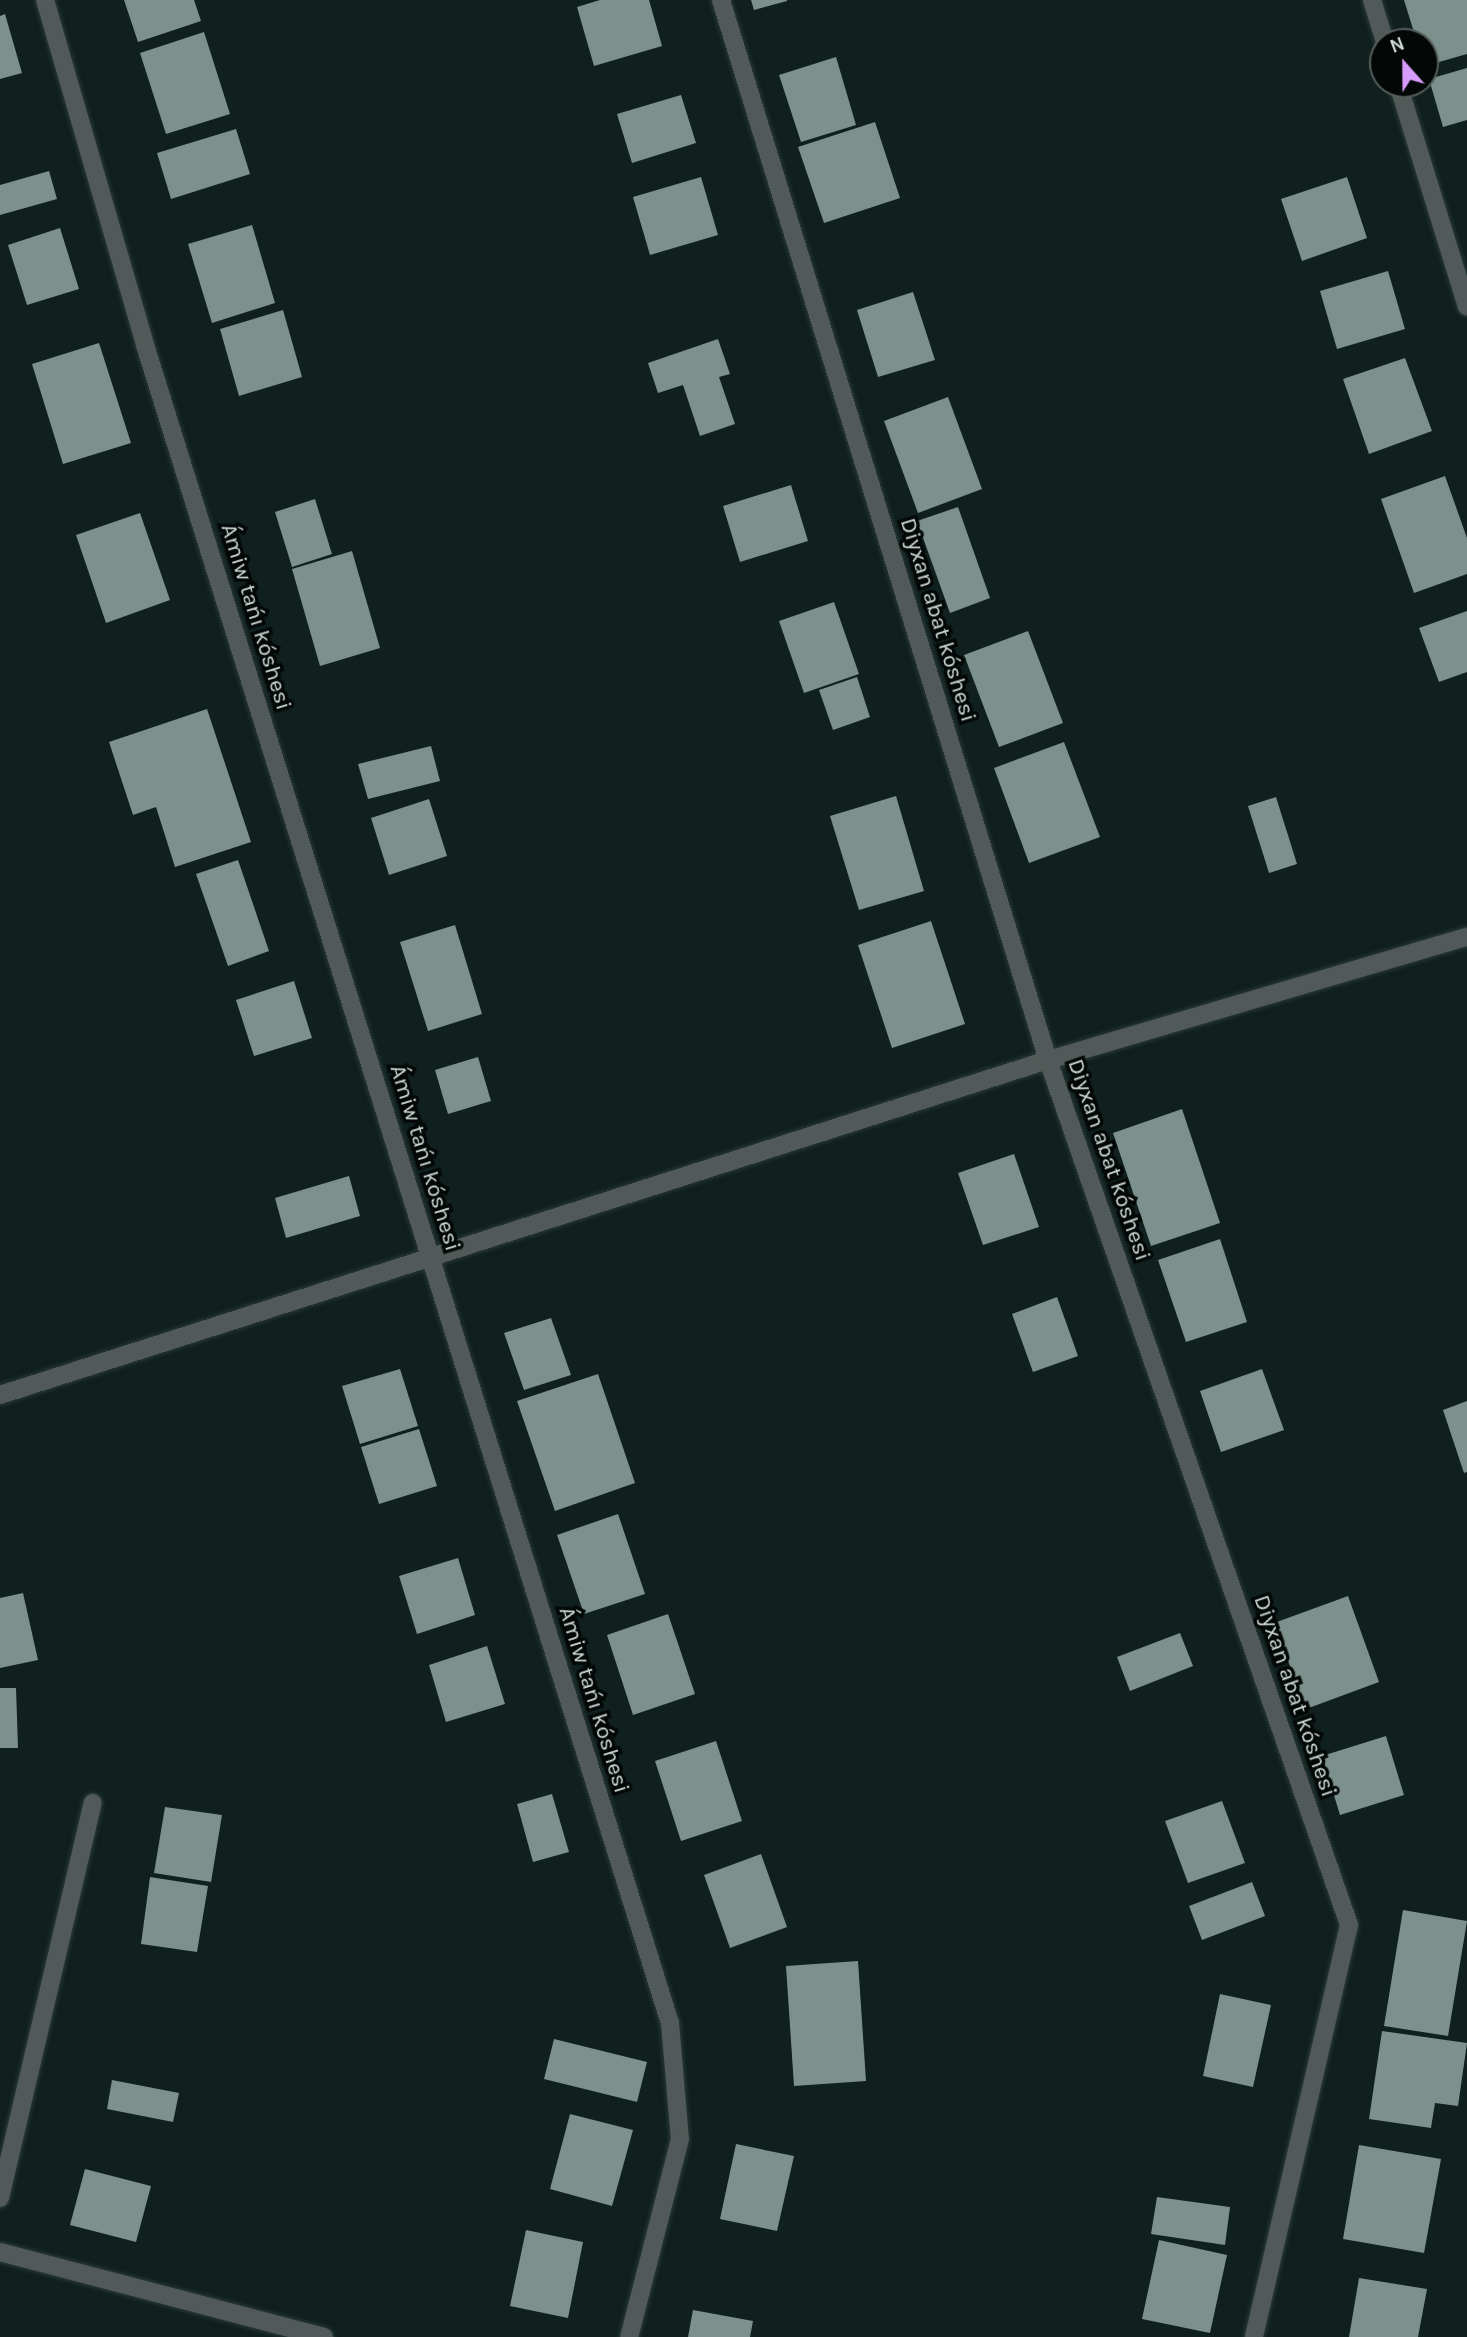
<!DOCTYPE html>
<meta charset="utf-8">
<style>
body{margin:0}
#map{position:relative;width:1467px;height:2337px;overflow:hidden;background:#0f201e;font-family:Karla,sans-serif}
div>[style]{position:absolute}
.building>*{inset:0;background:#7c908c}
.roads{filter:drop-shadow(0 0 2px #2a3a38) drop-shadow(0 0 2px #2a3a38)}
.minor>*{height:18px;margin:-9px;padding:0 9px;transform-origin:9px;border-radius:9px;background:#515a58}
span{translate:-50% -50%;white-space:nowrap;text-align:center;line-height:1.15;-webkit-text-stroke:7px #030807;paint-order:stroke}
.street-label{font-size:23px;color:#cfd9d7}
.north{position:absolute;left:1369px;top:28px;width:70px;height:70px;box-sizing:border-box;background:#030807;border:2px solid #555c5a;border-radius:50%;rotate:339deg;font-size:19px;font-weight:700;line-height:28px;text-align:center;color:#cfd9d7}
.north::after{content:'';display:block;margin:auto;width:24px;height:32px;background:#d79bf9;clip-path:polygon(50% 0,100% 100%,50% 72%,0 100%)}
</style>
<div id="map">
<div class="building">
<div style="clip-path:polygon(124px 0,194px 0,201px 21px,138px 42px)"></div>
<div style="clip-path:polygon(600px 0,649px 0,662px 46px,594px 66px,577px 7px)"></div>
<div style="clip-path:polygon(751px 0,787px 0,787px 1px,754px 10px)"></div>
<div style="clip-path:polygon(1404px 0,1467px 0,1467px 54px,1425px 66px,1425px 42px,1417px 42px)"></div>
<div style="clip-path:polygon(5px 14px,22px 73px,0 79px,0 16px)"></div>
<div style="clip-path:polygon(204px 32px,230px 114px,166px 134px,140px 53px)"></div>
<div style="clip-path:polygon(836px 57px,856px 125px,801px 142px,779px 75px)"></div>
<div style="clip-path:polygon(1467px 68px,1467px 120px,1443px 127px,1429px 79px)"></div>
<div style="clip-path:polygon(681px 95px,696px 143px,632px 163px,617px 114px)"></div>
<div style="clip-path:polygon(875px 122px,900px 198px,824px 223px,798px 147px)"></div>
<div style="clip-path:polygon(236px 129px,250px 174px,171px 199px,157px 153px)"></div>
<div style="clip-path:polygon(49px 171px,57px 199px,0 215px,0 185px)"></div>
<div style="clip-path:polygon(701px 177px,718px 235px,650px 255px,633px 197px)"></div>
<div style="clip-path:polygon(1347px 177px,1367px 238px,1302px 261px,1281px 199px)"></div>
<div style="clip-path:polygon(252px 225px,275px 303px,212px 323px,188px 244px)"></div>
<div style="clip-path:polygon(60px 228px,79px 289px,27px 305px,8px 245px)"></div>
<div style="clip-path:polygon(1388px 271px,1405px 329px,1337px 349px,1320px 291px)"></div>
<div style="clip-path:polygon(913px 292px,935px 360px,878px 377px,857px 310px)"></div>
<div style="clip-path:polygon(283px 310px,302px 377px,239px 396px,220px 329px)"></div>
<div style="clip-path:polygon(718px 339px,730px 374px,719px 377px,735px 424px,700px 436px,683px 385px,658px 393px,648px 363px)"></div>
<div style="clip-path:polygon(99px 343px,131px 443px,63px 464px,32px 364px)"></div>
<div style="clip-path:polygon(1405px 358px,1432px 431px,1369px 454px,1343px 379px)"></div>
<div style="clip-path:polygon(948px 397px,982px 489px,918px 513px,884px 421px)"></div>
<div style="clip-path:polygon(1445px 476px,1467px 538px,1467px 574px,1414px 593px,1381px 499px)"></div>
<div style="clip-path:polygon(791px 485px,808px 541px,740px 562px,723px 506px)"></div>
<div style="clip-path:polygon(315px 499px,332px 554px,292px 567px,275px 512px)"></div>
<div style="clip-path:polygon(958px 507px,990px 598px,950px 613px,917px 521px)"></div>
<div style="clip-path:polygon(140px 513px,170px 600px,106px 623px,76px 535px)"></div>
<div style="clip-path:polygon(352px 551px,380px 648px,320px 666px,292px 569px)"></div>
<div style="clip-path:polygon(834px 602px,859px 674px,804px 693px,779px 621px)"></div>
<div style="clip-path:polygon(1467px 611px,1467px 672px,1439px 682px,1419px 628px)"></div>
<div style="clip-path:polygon(1028px 631px,1063px 723px,999px 747px,964px 655px)"></div>
<div style="clip-path:polygon(857px 677px,870px 717px,833px 730px,819px 690px)"></div>
<div style="clip-path:polygon(207px 709px,251px 842px,175px 867px,156px 807px,133px 815px,109px 742px)"></div>
<div style="clip-path:polygon(1064px 742px,1100px 837px,1029px 863px,994px 768px)"></div>
<div style="clip-path:polygon(431px 746px,440px 781px,368px 799px,358px 764px)"></div>
<div style="clip-path:polygon(896px 796px,924px 891px,859px 910px,830px 816px)"></div>
<div style="clip-path:polygon(1276px 797px,1297px 864px,1269px 873px,1248px 806px)"></div>
<div style="clip-path:polygon(429px 799px,447px 856px,389px 875px,371px 818px)"></div>
<div style="clip-path:polygon(238px 860px,269px 951px,228px 966px,196px 874px)"></div>
<div style="clip-path:polygon(931px 921px,965px 1024px,892px 1048px,858px 945px)"></div>
<div style="clip-path:polygon(455px 925px,482px 1014px,428px 1031px,400px 942px)"></div>
<div style="clip-path:polygon(294px 981px,312px 1038px,254px 1056px,236px 1000px)"></div>
<div style="clip-path:polygon(478px 1057px,491px 1101px,448px 1114px,435px 1070px)"></div>
<div style="clip-path:polygon(1182px 1109px,1220px 1223px,1151px 1246px,1113px 1133px)"></div>
<div style="clip-path:polygon(1014px 1154px,1039px 1227px,983px 1245px,958px 1173px)"></div>
<div style="clip-path:polygon(349px 1176px,360px 1216px,286px 1238px,275px 1198px)"></div>
<div style="clip-path:polygon(1220px 1239px,1247px 1322px,1186px 1342px,1158px 1260px)"></div>
<div style="clip-path:polygon(1057px 1297px,1078px 1356px,1033px 1372px,1012px 1314px)"></div>
<div style="clip-path:polygon(551px 1318px,571px 1375px,524px 1390px,504px 1333px)"></div>
<div style="clip-path:polygon(400px 1369px,418px 1426px,360px 1444px,342px 1386px)"></div>
<div style="clip-path:polygon(1262px 1369px,1284px 1430px,1221px 1452px,1200px 1391px)"></div>
<div style="clip-path:polygon(598px 1374px,635px 1483px,555px 1511px,517px 1401px)"></div>
<div style="clip-path:polygon(1467px 1401px,1467px 1472px,1464px 1473px,1443px 1410px)"></div>
<div style="clip-path:polygon(419px 1429px,437px 1486px,379px 1504px,361px 1447px)"></div>
<div style="clip-path:polygon(618px 1514px,645px 1594px,584px 1614px,557px 1535px)"></div>
<div style="clip-path:polygon(458px 1558px,475px 1615px,417px 1634px,399px 1576px)"></div>
<div style="clip-path:polygon(23px 1593px,38px 1660px,0 1668px,0 1598px)"></div>
<div style="clip-path:polygon(1348px 1596px,1379px 1682px,1306px 1709px,1274px 1623px)"></div>
<div style="clip-path:polygon(668px 1614px,695px 1694px,633px 1715px,607px 1635px)"></div>
<div style="clip-path:polygon(1180px 1633px,1193px 1666px,1130px 1691px,1117px 1657px)"></div>
<div style="clip-path:polygon(487px 1646px,505px 1704px,446px 1722px,429px 1665px)"></div>
<div style="clip-path:polygon(0 1688px,16px 1688px,18px 1748px,0 1748px)"></div>
<div style="clip-path:polygon(1386px 1736px,1404px 1795px,1340px 1815px,1322px 1756px)"></div>
<div style="clip-path:polygon(716px 1741px,742px 1821px,681px 1841px,655px 1761px)"></div>
<div style="clip-path:polygon(552px 1794px,569px 1852px,533px 1862px,517px 1804px)"></div>
<div style="clip-path:polygon(1222px 1801px,1245px 1863px,1188px 1883px,1165px 1821px)"></div>
<div style="clip-path:polygon(165px 1807px,222px 1815px,211px 1882px,154px 1873px)"></div>
<div style="clip-path:polygon(761px 1854px,787px 1927px,730px 1948px,704px 1875px)"></div>
<div style="clip-path:polygon(150px 1877px,208px 1886px,197px 1952px,141px 1944px)"></div>
<div style="clip-path:polygon(1252px 1882px,1265px 1916px,1202px 1940px,1189px 1906px)"></div>
<div style="clip-path:polygon(1403px 1910px,1467px 1921px,1448px 2036px,1384px 2026px)"></div>
<div style="clip-path:polygon(858px 1961px,866px 2081px,794px 2086px,786px 1966px)"></div>
<div style="clip-path:polygon(1220px 1994px,1271px 2005px,1253px 2087px,1203px 2076px)"></div>
<div style="clip-path:polygon(1382px 2031px,1467px 2043px,1458px 2106px,1435px 2103px,1431px 2128px,1369px 2119px)"></div>
<div style="clip-path:polygon(554px 2039px,647px 2062px,637px 2102px,544px 2079px)"></div>
<div style="clip-path:polygon(112px 2080px,179px 2093px,173px 2122px,107px 2109px)"></div>
<div style="clip-path:polygon(570px 2114px,633px 2130px,612px 2206px,550px 2189px)"></div>
<div style="clip-path:polygon(736px 2144px,794px 2156px,777px 2231px,720px 2219px)"></div>
<div style="clip-path:polygon(1359px 2145px,1441px 2159px,1424px 2253px,1343px 2239px)"></div>
<div style="clip-path:polygon(85px 2169px,151px 2186px,136px 2242px,70px 2225px)"></div>
<div style="clip-path:polygon(1157px 2197px,1230px 2207px,1225px 2245px,1151px 2234px)"></div>
<div style="clip-path:polygon(526px 2230px,583px 2242px,568px 2318px,510px 2306px)"></div>
<div style="clip-path:polygon(1159px 2240px,1227px 2255px,1210px 2333px,1142px 2319px)"></div>
<div style="clip-path:polygon(1359px 2278px,1427px 2289px,1418px 2337px,1349px 2337px)"></div>
<div style="clip-path:polygon(693px 2310px,753px 2321px,750px 2337px,688px 2337px)"></div>
</div>
<div class="roads">
<div class="minor">
<div style="left:45px;top:0;width:359px;rotate:73.8deg"></div>
<div style="left:145px;top:345px;width:1758px;rotate:72.63deg"></div>
<div style="left:670px;top:2023px;width:116px;rotate:85.1deg"></div>
<div style="left:680px;top:2139px;width:204px;rotate:104.4deg"></div>
<div style="left:721px;top:0;width:1109px;rotate:72.86deg"></div>
<div style="left:1048px;top:1060px;width:916px;rotate:70.81deg"></div>
<div style="left:1349px;top:1925px;width:423px;rotate:103deg"></div>
<div style="left:1372px;top:0;width:44px;rotate:72.8deg"></div>
<div style="left:1398px;top:84px;width:233px;rotate:72.8deg"></div>
<div style="left:0;top:1395px;width:1100px;rotate:-17.73deg"></div>
<div style="left:1048px;top:1060px;width:437px;rotate:-16.4deg"></div>
<div style="left:0;top:2198px;width:406px;rotate:-76.8deg"></div>
<div style="left:0;top:2252px;width:335px;rotate:14.7deg"></div>
</div>
</div>
<div class="street-label">
<span style="left:256px;top:617px;rotate:73deg">Ámiw tańı kóshesi</span>
<span style="left:938px;top:620px;rotate:73deg">Diyxan abat kóshesi</span>
<span style="left:425px;top:1158px;rotate:73deg">Ámiw tańı kóshesi</span>
<span style="left:1109px;top:1160px;rotate:71deg">Diyxan abat kóshesi</span>
<span style="left:1295px;top:1696px;rotate:71deg">Diyxan abat kóshesi</span>
<span style="left:594px;top:1700px;rotate:73deg">Ámiw tańı kóshesi</span>
</div>
<div class="north">N</div>
</div>
